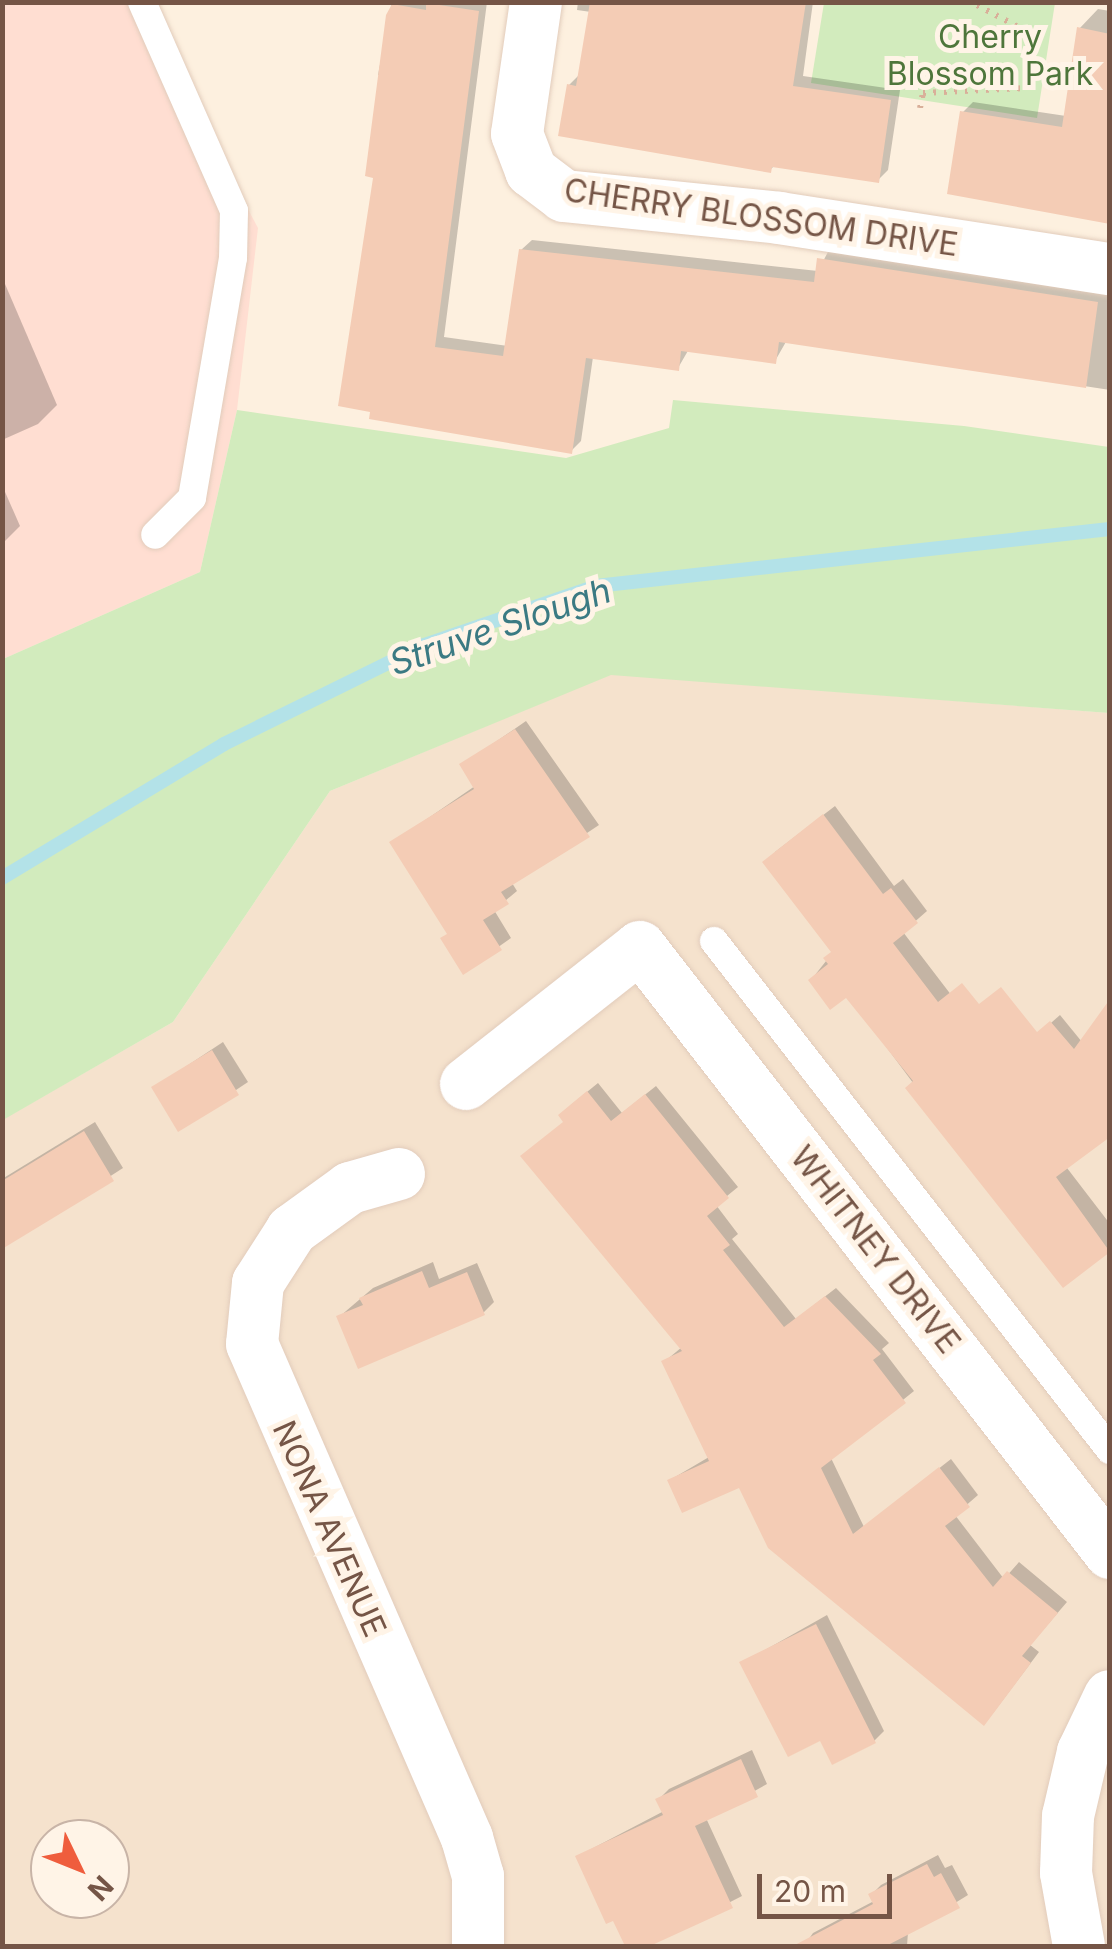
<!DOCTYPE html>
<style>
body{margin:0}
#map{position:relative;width:1112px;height:1949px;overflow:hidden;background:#fdf0df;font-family:Inter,sans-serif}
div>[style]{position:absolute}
.residential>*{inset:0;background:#f5e2cd}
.commercial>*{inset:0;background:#ffded2}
.green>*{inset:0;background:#d2ebbd}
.shadow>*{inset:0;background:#0003}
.stream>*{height:14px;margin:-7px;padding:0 7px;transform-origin:7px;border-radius:7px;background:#b3e2e8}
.building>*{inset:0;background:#f4ccb5}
.path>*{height:6px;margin-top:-3px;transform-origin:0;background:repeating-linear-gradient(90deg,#d9af99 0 2.5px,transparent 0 10.5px)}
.roads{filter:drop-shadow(0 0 2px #e2ccbb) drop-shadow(0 0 2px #e2ccbb)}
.lane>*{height:28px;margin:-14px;padding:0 14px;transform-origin:14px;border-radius:14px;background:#fff}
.street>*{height:52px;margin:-26px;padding:0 26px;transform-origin:26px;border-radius:26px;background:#fff}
span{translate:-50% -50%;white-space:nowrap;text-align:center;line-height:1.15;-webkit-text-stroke:10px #fff4e7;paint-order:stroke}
.park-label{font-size:32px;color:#4e763b}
.street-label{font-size:32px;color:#755546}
.water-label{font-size:35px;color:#3b7a83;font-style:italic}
.frame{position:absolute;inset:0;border:5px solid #755546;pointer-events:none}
.north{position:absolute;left:30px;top:1819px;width:100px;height:100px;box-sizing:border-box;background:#fff4e7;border:2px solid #c8b4a7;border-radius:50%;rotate:133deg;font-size:28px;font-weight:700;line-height:40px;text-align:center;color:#755546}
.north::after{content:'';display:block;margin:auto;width:35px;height:45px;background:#ef5d3d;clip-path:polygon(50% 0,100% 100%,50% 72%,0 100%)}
.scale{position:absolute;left:757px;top:1874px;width:135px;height:45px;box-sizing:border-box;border:5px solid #755546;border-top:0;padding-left:12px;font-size:30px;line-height:35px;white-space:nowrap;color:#755546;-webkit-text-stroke:8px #fff4e7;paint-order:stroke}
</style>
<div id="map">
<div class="residential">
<div style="clip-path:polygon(evenodd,611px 674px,1109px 713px,1109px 1946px,3px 1946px,2px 1120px,173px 1022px,330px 791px,611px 674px,50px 1839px,110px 1839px,110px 1899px,50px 1899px,50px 1839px)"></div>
</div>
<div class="commercial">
<div style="clip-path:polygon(3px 3px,138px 3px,258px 228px,237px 410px,200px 572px,3px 659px)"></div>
</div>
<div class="green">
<div style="clip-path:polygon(824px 3px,1055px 3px,1037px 118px,811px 83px)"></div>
<div style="clip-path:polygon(673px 400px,964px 426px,1109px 447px,1109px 713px,611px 675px,330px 791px,173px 1022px,3px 1120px,3px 659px,200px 572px,237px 410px,566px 458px,669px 428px)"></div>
</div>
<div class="shadow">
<div style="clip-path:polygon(392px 2px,487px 2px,444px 337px,508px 346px,521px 250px,532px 240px,818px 271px,830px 248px,1110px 293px,1110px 390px,787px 340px,775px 361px,689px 349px,678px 368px,593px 357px,581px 441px,571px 451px,340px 404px,376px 176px,385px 76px,378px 75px)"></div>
<div style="clip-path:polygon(578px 2px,813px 2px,803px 76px,900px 90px,888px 170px,878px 180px,775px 165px,770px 170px,569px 85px,581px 73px,591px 12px,577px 10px)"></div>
<div style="clip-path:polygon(1098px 9px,1110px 11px,1110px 221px,963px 112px,973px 102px,1066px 116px,1079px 29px)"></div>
<div style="clip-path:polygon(2px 277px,57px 405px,38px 424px,2px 440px)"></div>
<div style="clip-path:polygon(2px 485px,20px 526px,2px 544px)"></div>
<div style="clip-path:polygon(526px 721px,599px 825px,512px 883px,517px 891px,494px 910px,511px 938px,464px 971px,449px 932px,392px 843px,475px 786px,462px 765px)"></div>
<div style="clip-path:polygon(835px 806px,894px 886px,903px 879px,927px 911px,903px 932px,955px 1000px,945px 1009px,1110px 1224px,1110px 1249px,1063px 1285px,847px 994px,811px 980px,834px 951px,775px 852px)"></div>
<div style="clip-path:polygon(1060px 1015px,1082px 1042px,1110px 1137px,1035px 1037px)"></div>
<div style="clip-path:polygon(223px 1042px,248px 1082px,179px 1128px,155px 1087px)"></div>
<div style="clip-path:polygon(598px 1083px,622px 1113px,656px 1086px,738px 1187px,716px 1205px,738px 1234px,732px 1239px,796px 1319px,836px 1288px,889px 1343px,882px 1349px,914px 1391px,831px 1458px,864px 1527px,951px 1459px,978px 1495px,955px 1515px,1004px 1579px,1019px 1562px,1067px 1602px,1030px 1645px,1039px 1652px,993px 1713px,740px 1484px,670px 1480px,709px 1457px,664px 1362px,682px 1347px,566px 1121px,571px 1105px)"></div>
<div style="clip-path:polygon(95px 1122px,123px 1168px,2px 1246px,2px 1179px)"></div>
<div style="clip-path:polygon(433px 1262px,439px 1279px,477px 1263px,494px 1302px,483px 1313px,339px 1317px,373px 1288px)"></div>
<div style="clip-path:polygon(827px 1615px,884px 1731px,874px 1741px,821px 1738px,742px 1663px)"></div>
<div style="clip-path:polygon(752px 1750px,767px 1784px,706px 1818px,742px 1896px,644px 1946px,628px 1946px,578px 1856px,664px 1811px,658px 1800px,669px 1789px)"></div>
<div style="clip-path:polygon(938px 1855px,945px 1868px,952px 1865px,968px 1895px,908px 1932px,907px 1946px,804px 1946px,813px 1933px,874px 1901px,871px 1895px,881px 1885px)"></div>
</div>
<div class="stream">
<div style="left:2px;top:878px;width:259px;rotate:-31.1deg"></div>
<div style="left:224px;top:744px;width:223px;rotate:-26.3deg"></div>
<div style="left:424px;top:645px;width:182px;rotate:-18.9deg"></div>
<div style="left:596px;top:586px;width:517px;rotate:-6.33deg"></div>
</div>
<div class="building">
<div style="clip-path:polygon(590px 2px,806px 2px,793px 86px,891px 100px,879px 183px,772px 167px,771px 173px,558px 136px,567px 84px,576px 86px)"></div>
<div style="clip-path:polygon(426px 3px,479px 11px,435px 347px,503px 356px,519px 249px,814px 282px,817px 258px,1098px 302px,1086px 388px,779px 342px,776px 364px,681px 351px,679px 371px,586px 358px,572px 454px,369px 419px,370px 412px,338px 406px,373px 178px,365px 176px,386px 15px,392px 4px,426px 10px)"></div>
<div style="clip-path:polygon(1077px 27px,1110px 34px,1110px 224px,947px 194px,960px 111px,1062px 127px)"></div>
<div style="clip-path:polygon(515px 729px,590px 837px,501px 892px,509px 904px,483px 920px,502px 950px,463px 975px,440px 938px,447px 934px,389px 842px,474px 789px,459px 764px)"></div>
<div style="clip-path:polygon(823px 814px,883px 894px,891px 888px,918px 923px,893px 943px,938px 1002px,962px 983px,979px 1004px,1001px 987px,1037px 1032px,1050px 1021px,1074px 1049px,1110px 999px,1110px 1137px,1056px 1177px,1110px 1252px,1063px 1288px,905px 1088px,913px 1081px,846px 998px,830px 1010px,808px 980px,828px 964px,823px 958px,831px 952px,762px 862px)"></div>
<div style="clip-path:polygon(212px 1050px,239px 1095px,178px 1132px,151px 1087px)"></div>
<div style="clip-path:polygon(587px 1091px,611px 1121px,645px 1094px,729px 1198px,707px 1216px,730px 1245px,723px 1250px,784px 1327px,825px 1296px,881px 1354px,873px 1360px,906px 1403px,821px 1468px,853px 1534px,939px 1467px,970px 1507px,945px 1526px,993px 1587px,1007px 1571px,1058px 1613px,1022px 1656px,1031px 1663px,984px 1726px,768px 1548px,739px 1488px,682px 1513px,667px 1480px,709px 1461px,661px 1361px,682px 1351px,520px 1156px,563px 1122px,558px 1115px)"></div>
<div style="clip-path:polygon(84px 1131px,114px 1181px,2px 1249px,2px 1181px)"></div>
<div style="clip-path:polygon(422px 1271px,429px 1288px,467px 1272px,485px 1315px,358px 1369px,336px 1316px,363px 1305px,359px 1298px)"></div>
<div style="clip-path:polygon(816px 1624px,876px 1743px,832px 1765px,820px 1741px,788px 1757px,739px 1662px)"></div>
<div style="clip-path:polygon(741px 1759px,758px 1797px,695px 1826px,733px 1908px,650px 1946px,625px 1946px,613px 1921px,606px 1924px,575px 1856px,663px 1815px,655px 1799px)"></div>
<div style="clip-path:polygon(927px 1864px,934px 1877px,941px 1873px,960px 1908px,886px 1946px,793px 1946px,873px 1904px,868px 1894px)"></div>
</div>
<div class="path">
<div style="left:920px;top:108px;width:15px;rotate:-79deg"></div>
<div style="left:923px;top:93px;width:104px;rotate:-2.8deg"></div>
<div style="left:1027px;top:88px;width:53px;rotate:-81.3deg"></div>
<div style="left:1035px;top:36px;width:72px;rotate:-152deg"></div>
</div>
<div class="roads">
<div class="lane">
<div style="left:142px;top:2px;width:228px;rotate:66.2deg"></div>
<div style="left:234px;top:211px;width:47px;rotate:91.2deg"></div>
<div style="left:233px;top:258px;width:243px;rotate:99.7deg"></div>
<div style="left:192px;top:498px;width:52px;rotate:135deg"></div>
<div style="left:714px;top:941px;width:645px;rotate:52.12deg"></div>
</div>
<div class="street">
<div style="left:536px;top:2px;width:133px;rotate:98.2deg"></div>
<div style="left:517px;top:134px;width:40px;rotate:69deg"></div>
<div style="left:531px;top:171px;width:41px;rotate:37.1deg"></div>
<div style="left:564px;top:196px;width:216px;rotate:5.8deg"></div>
<div style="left:779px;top:218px;width:335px;rotate:8.8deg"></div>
<div style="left:466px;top:1084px;width:221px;rotate:-38.2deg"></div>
<div style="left:640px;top:947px;width:767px;rotate:52.2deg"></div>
<div style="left:399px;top:1174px;width:51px;rotate:164.1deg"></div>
<div style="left:350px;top:1188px;width:72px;rotate:144.1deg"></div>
<div style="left:292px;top:1230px;width:63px;rotate:122.7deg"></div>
<div style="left:258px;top:1283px;width:61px;rotate:95.6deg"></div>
<div style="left:252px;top:1344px;width:539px;rotate:66.48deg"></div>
<div style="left:467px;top:1838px;width:40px;rotate:74deg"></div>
<div style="left:478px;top:1876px;width:70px;rotate:90deg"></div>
<div style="left:1079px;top:1946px;width:74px;rotate:-100.1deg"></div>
<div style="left:1066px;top:1873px;width:57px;rotate:-88deg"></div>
<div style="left:1068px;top:1816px;width:66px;rotate:-76.8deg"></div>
<div style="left:1083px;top:1752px;width:62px;rotate:-64.3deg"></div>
</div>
</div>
<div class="park-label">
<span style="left:990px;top:56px">Cherry<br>Blossom Park</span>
</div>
<div class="street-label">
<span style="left:761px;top:218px;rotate:8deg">CHERRY BLOSSOM DRIVE</span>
<span style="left:875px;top:1250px;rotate:52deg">WHITNEY DRIVE</span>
<span style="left:329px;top:1529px;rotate:66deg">NONA AVENUE</span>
</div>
<div class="water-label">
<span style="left:500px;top:626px;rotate:-19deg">Struve Slough</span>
</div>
<div class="frame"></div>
<div class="north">N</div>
<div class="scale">20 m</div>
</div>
